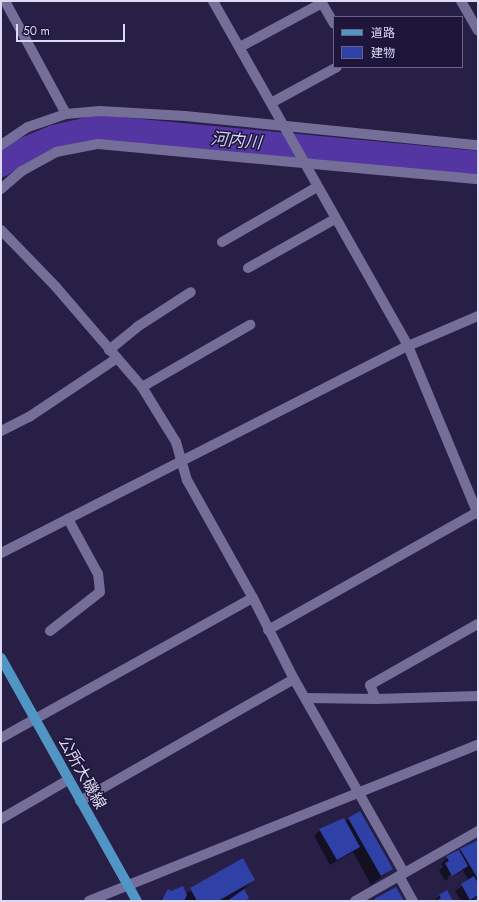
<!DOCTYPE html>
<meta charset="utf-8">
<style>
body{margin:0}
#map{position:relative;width:479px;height:902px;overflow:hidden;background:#271f45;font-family:Jost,"Noto Sans JP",sans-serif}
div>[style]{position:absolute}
.shadow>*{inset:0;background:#0007}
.river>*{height:26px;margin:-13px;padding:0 13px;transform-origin:13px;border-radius:13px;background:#5336a1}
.building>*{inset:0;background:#2f41a7}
.minor>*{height:10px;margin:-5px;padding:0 5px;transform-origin:5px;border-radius:5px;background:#746e99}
.major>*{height:10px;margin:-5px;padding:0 5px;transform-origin:5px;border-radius:5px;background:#5095c4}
span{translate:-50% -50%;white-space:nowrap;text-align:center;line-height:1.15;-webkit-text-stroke:3px #1e163a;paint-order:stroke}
.street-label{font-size:16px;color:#dcdaf2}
.water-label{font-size:17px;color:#d3d0ed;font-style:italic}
.frame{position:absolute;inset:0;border:2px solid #dcdaf2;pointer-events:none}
.legend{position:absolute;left:333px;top:16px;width:130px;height:52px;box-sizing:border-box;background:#1e163a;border:1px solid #6a6484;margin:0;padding:5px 7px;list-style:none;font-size:12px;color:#dcdaf2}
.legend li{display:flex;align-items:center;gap:8px;height:20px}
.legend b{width:20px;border:1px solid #6a6484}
.scale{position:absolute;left:16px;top:24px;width:109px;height:18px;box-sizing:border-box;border:2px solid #dcdaf2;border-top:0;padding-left:5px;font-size:12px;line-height:14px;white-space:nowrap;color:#dcdaf2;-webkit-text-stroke:3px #1e163a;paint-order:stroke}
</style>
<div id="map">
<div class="shadow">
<div style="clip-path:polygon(349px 818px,392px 869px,371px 885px,353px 852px,330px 865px,314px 836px,320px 830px,345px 822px)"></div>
<div style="clip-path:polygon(evenodd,478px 841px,478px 896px,471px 901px,461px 901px,455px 891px,469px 881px,463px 870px,445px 881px,439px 870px,443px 867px,441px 864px,447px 857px,478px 841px,461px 869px,461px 872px,448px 879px,447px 877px,461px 869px)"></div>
<div style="clip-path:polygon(243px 859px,254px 879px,243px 890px,244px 901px,226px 901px,228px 899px,223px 901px,159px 901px,168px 891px,185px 894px)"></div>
<div style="clip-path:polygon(440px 895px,452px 901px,434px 901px)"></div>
</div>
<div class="river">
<div style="left:1px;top:164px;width:18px;rotate:-34deg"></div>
<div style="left:16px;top:154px;width:41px;rotate:-22.8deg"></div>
<div style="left:54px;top:138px;width:45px;rotate:-12.8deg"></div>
<div style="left:98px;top:128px;width:382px;rotate:5.4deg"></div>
</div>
<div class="building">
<div style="clip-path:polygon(360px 811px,393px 869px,381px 876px,348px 818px)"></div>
<div style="clip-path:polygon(344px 818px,360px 847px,337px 860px,319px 829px)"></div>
<div style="clip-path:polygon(478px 840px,478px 879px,460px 849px)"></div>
<div style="clip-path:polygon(459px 850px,468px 866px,452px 876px,445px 863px,449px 861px,446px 856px)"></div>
<div style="clip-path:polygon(243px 858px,255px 880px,218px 901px,197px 901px,190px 888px)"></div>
<div style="clip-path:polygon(474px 876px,478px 883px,478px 895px,470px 900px,461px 884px)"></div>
<div style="clip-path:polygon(183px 886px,187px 895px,184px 901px,161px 901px,168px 889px,171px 891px)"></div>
<div style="clip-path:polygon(396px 887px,404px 901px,375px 901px,374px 899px)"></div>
<div style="clip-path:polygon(244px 889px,249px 898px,245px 901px,227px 901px)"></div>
<div style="clip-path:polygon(447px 890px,453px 901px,436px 901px,441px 898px,439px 895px)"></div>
</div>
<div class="minor">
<div style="left:5px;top:1px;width:128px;rotate:61.6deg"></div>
<div style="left:213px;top:1px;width:396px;rotate:60.5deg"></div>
<div style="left:408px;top:346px;width:182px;rotate:67.4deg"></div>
<div style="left:461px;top:1px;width:34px;rotate:60deg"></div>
<div style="left:240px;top:47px;width:93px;rotate:-28.2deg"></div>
<div style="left:322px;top:3px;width:24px;rotate:60deg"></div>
<div style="left:271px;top:103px;width:75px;rotate:-28.6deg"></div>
<div style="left:1px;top:145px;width:32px;rotate:-34deg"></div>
<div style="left:28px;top:127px;width:40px;rotate:-18.9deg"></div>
<div style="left:66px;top:114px;width:34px;rotate:-5deg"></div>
<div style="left:100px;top:111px;width:85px;rotate:3.4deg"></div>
<div style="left:185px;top:116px;width:294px;rotate:5.7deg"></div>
<div style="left:1px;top:189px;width:28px;rotate:-41deg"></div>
<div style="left:22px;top:171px;width:39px;rotate:-29deg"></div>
<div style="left:56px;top:152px;width:43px;rotate:-10.8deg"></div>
<div style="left:98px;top:144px;width:382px;rotate:5.3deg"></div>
<div style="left:1px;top:230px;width:79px;rotate:46deg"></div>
<div style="left:56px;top:287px;width:132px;rotate:49.3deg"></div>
<div style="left:142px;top:387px;width:65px;rotate:58.3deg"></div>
<div style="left:176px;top:442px;width:40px;rotate:74deg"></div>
<div style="left:187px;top:480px;width:135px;rotate:60.8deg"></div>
<div style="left:253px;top:598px;width:91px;rotate:63.2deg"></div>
<div style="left:294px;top:679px;width:223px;rotate:60.4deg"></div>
<div style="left:222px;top:242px;width:110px;rotate:-30.1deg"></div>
<div style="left:248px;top:268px;width:100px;rotate:-29.4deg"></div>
<div style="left:109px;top:350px;width:36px;rotate:-39deg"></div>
<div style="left:137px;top:327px;width:64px;rotate:-32.9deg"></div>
<div style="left:142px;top:387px;width:125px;rotate:-29.9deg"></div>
<div style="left:1px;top:431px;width:31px;rotate:-27deg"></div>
<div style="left:29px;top:417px;width:106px;rotate:-33.8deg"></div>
<div style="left:1px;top:553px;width:457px;rotate:-27deg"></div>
<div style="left:408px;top:346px;width:76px;rotate:-23.2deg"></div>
<div style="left:268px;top:630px;width:240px;rotate:-29.4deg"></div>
<div style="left:50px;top:631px;width:63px;rotate:-38deg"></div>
<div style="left:100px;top:592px;width:18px;rotate:-96deg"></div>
<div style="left:98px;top:574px;width:63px;rotate:-118.6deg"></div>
<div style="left:306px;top:698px;width:70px;rotate:0.8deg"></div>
<div style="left:376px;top:699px;width:102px;rotate:-1.7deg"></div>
<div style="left:376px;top:699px;width:15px;rotate:-113deg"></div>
<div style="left:370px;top:685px;width:124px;rotate:-29.5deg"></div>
<div style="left:1px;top:738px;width:288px;rotate:-29.1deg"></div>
<div style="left:80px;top:801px;width:246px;rotate:-29.7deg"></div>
<div style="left:1px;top:819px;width:78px;rotate:-30.2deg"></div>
<div style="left:399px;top:876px;width:29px;rotate:61deg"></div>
<div style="left:89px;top:901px;width:419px;rotate:-21.9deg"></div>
<div style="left:355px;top:901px;width:142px;rotate:-29.6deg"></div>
</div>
<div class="major">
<div style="left:1px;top:658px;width:278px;rotate:60.8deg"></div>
</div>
<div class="street-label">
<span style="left:82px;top:773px;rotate:61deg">公所大磯線</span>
</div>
<div class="water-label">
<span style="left:236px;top:141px;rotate:5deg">河内川</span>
</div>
<div class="frame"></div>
<ul class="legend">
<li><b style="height:5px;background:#5095c4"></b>道路</li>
<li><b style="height:11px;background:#2f41a7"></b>建物</li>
</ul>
<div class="scale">50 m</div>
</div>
